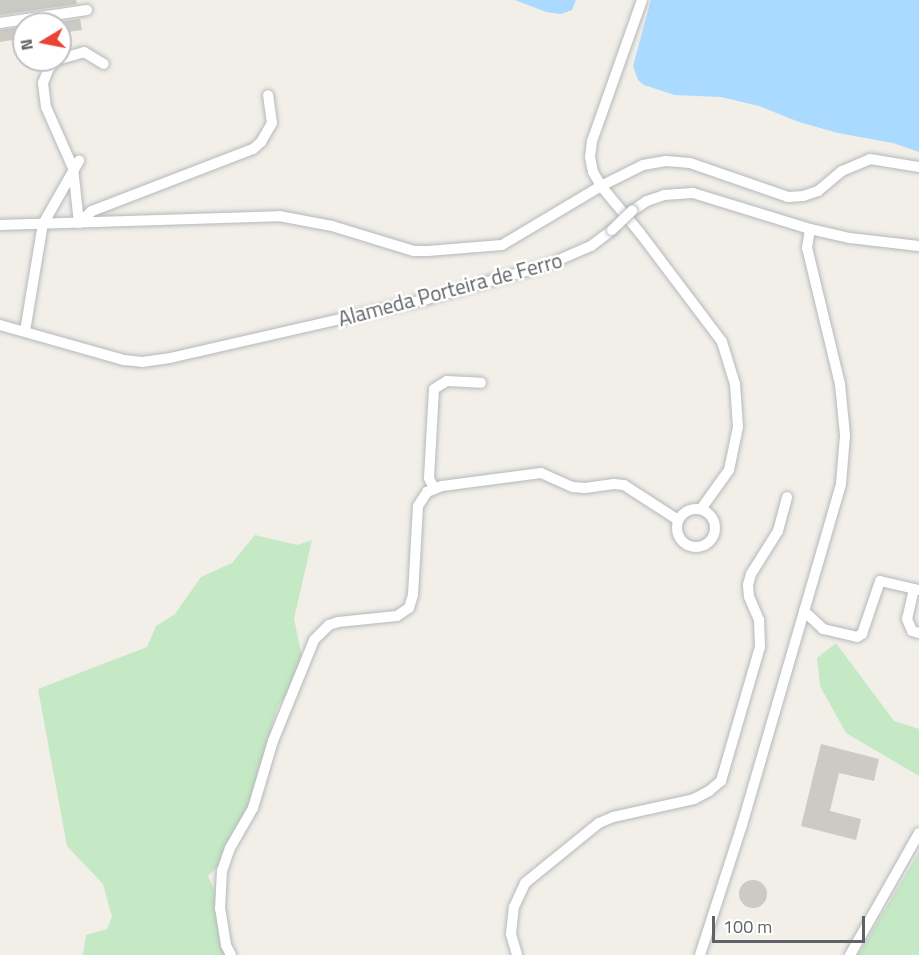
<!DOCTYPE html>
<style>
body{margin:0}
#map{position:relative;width:919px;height:955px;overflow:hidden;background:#f1efe8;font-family:"Titillium Web",sans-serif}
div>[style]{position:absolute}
.green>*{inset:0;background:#c5e8c5}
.water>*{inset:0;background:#aadaff}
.building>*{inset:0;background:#cccac5}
.round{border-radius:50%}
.roads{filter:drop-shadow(0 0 2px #b5b8bc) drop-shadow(0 0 2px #b5b8bc)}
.minor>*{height:10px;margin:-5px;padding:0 5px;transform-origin:5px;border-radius:5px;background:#fff}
.minor>.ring{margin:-5px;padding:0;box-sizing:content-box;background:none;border:10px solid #fff;border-radius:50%}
.bridges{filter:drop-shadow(0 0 2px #b5b8bc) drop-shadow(0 0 2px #b5b8bc)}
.minor-bridge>*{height:10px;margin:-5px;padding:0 5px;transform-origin:5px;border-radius:5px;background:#fff}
span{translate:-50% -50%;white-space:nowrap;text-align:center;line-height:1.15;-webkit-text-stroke:5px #fff;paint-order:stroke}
.street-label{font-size:21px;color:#5f6368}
.north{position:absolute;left:12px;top:12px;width:60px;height:60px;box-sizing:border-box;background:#fff;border:2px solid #bfc1c3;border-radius:50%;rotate:260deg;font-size:16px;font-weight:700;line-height:24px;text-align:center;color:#5f6368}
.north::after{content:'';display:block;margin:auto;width:21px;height:27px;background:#ea4335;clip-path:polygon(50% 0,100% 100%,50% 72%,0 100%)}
.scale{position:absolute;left:712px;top:916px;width:153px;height:27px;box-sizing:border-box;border:3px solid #5f6368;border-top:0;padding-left:8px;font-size:18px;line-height:21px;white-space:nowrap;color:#5f6368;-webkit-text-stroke:4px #fff;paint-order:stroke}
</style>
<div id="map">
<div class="green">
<div style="clip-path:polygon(255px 535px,297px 545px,312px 540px,294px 619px,305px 670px,278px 706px,236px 848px,208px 876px,228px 920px,226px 955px,83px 955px,86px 935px,107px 929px,112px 917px,103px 884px,67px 846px,38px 689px,147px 647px,156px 626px,175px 614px,201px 577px,232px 563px)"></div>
<div style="clip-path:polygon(836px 643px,894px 721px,919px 729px,919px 776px,846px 733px,820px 686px,817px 658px)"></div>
<div style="clip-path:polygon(919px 852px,919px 955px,858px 955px)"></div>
</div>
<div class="water">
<div style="clip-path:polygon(515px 0,576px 0,572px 10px,561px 14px,546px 12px)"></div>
<div style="clip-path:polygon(651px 0,919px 0,919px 152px,893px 143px,838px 133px,799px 122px,759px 106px,721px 97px,675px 95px,644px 85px,638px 80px,633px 66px)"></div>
</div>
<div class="building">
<div style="clip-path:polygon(0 0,76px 0,77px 4px,0 15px)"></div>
<div style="clip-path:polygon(80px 19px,82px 30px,60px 33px,60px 24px,44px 24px)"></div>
<div style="clip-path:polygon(24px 27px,24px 38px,0 42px,0 30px)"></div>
<div style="clip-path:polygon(821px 744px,879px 759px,874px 781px,839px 773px,830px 811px,861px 819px,856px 840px,801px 826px)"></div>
<div class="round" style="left:739px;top:880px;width:28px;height:28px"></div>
</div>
<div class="roads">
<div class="minor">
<div style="left:642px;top:0;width:150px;rotate:109.5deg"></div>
<div style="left:592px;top:141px;width:16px;rotate:97deg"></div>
<div style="left:590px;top:157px;width:15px;rotate:79deg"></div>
<div style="left:593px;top:172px;width:16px;rotate:60deg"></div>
<div style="left:601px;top:186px;width:61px;rotate:50.3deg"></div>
<div style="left:640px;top:233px;width:136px;rotate:53deg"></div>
<div style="left:722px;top:342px;width:44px;rotate:72.8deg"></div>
<div style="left:735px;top:384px;width:43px;rotate:86deg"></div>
<div style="left:738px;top:427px;width:44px;rotate:101.8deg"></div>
<div style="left:729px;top:470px;width:48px;rotate:125.7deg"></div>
<div style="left:0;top:23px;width:88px;rotate:-8.5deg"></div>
<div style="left:60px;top:59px;width:25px;rotate:-16deg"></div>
<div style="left:84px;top:52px;width:23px;rotate:31deg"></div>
<div style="left:57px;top:60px;width:11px;rotate:135deg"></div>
<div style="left:49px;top:68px;width:16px;rotate:112deg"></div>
<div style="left:43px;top:83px;width:24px;rotate:83deg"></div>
<div style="left:46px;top:107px;width:67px;rotate:66.1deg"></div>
<div style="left:73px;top:168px;width:55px;rotate:83.8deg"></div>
<div style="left:632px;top:211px;width:18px;rotate:-34deg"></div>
<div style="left:647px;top:201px;width:18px;rotate:-19deg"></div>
<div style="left:664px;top:195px;width:29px;rotate:-4deg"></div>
<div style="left:693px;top:193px;width:122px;rotate:17.1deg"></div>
<div style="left:810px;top:229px;width:41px;rotate:12.7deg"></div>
<div style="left:850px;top:238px;width:69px;rotate:6.6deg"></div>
<div style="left:79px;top:223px;width:18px;rotate:-43deg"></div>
<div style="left:92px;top:211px;width:173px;rotate:-21.1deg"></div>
<div style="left:253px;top:149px;width:11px;rotate:-41deg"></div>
<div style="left:261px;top:142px;width:22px;rotate:-60deg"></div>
<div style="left:272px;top:123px;width:28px;rotate:-98deg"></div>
<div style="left:0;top:225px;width:279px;rotate:-1.8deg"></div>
<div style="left:279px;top:216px;width:54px;rotate:10.7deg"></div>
<div style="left:332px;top:226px;width:86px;rotate:17deg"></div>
<div style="left:414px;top:251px;width:14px"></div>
<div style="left:428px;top:251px;width:74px;rotate:-4.6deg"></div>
<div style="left:502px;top:245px;width:115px;rotate:-30.8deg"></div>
<div style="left:601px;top:186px;width:47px;rotate:-26.6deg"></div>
<div style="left:643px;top:165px;width:23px;rotate:-10deg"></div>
<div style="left:666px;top:161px;width:24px;rotate:5deg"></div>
<div style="left:690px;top:163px;width:104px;rotate:19.1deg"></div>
<div style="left:788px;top:197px;width:15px;rotate:-4deg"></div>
<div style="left:803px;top:196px;width:16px;rotate:-18deg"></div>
<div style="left:818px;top:191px;width:31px;rotate:-40deg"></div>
<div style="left:842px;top:171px;width:30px;rotate:-23deg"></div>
<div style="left:870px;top:159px;width:50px;rotate:9.3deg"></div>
<div style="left:0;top:325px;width:129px;rotate:15.8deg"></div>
<div style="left:124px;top:360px;width:18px;rotate:6deg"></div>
<div style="left:142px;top:362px;width:28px;rotate:-8deg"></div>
<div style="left:170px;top:358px;width:264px;rotate:-12.9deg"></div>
<div style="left:427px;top:299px;width:125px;rotate:-15.8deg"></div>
<div style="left:547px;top:265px;width:48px;rotate:-23.4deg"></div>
<div style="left:591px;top:246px;width:26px;rotate:-37deg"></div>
<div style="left:25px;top:331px;width:109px;rotate:-80.5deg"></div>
<div style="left:43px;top:224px;width:73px;rotate:-60.3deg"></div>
<div style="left:434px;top:488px;width:11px;rotate:-117deg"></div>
<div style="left:429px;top:478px;width:89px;rotate:-86.8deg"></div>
<div style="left:434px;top:389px;width:15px;rotate:-32deg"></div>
<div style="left:447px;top:381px;width:34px;rotate:3deg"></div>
<div class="ring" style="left:677px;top:509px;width:28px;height:28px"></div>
<div style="left:914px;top:589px;width:31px;rotate:103deg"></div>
<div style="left:907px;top:619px;width:13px;rotate:67deg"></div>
<div style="left:912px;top:631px;width:7px;rotate:16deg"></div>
<div style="left:804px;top:611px;width:26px;rotate:43deg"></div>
<div style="left:823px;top:629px;width:35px;rotate:13deg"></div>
<div style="left:857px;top:637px;width:6px;rotate:-31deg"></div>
<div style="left:862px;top:634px;width:56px;rotate:-71.2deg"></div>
<div style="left:880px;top:581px;width:40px;rotate:13deg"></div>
<div style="left:231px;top:955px;width:11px;rotate:-117deg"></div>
<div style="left:226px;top:945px;width:36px;rotate:-99deg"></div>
<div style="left:220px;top:909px;width:38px;rotate:-87deg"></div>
<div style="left:222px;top:871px;width:24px;rotate:-71deg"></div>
<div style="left:230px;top:848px;width:46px;rotate:-60.1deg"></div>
<div style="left:253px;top:808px;width:70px;rotate:-73.4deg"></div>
<div style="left:273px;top:741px;width:109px;rotate:-67.9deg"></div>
<div style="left:314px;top:640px;width:21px;rotate:-45deg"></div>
<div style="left:329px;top:625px;width:9px;rotate:-18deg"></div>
<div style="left:338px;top:622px;width:59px;rotate:-5.8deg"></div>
<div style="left:397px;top:616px;width:14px;rotate:-34deg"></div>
<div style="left:409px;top:608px;width:14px;rotate:-73deg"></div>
<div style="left:413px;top:595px;width:89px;rotate:-86.8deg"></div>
<div style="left:418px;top:506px;width:17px;rotate:-57deg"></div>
<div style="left:427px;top:492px;width:16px;rotate:-22deg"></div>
<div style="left:442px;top:486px;width:100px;rotate:-7.5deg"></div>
<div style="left:541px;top:473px;width:35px;rotate:24deg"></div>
<div style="left:573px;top:487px;width:12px;rotate:5deg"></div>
<div style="left:585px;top:488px;width:29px;rotate:-8deg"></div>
<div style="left:614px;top:484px;width:10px;rotate:6deg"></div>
<div style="left:624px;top:485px;width:64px;rotate:32.9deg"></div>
<div style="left:517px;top:955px;width:22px;rotate:-106deg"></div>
<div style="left:511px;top:934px;width:27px;rotate:-84deg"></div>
<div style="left:514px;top:907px;width:26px;rotate:-65deg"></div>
<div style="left:525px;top:883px;width:95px;rotate:-39deg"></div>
<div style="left:599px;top:823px;width:15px;rotate:-23deg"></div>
<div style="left:613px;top:817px;width:83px;rotate:-12.5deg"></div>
<div style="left:694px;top:799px;width:17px;rotate:-28deg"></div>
<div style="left:709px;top:791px;width:16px;rotate:-40deg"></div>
<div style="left:721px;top:781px;width:140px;rotate:-73.8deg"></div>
<div style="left:760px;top:647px;width:27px;rotate:-92deg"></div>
<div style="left:759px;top:620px;width:25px;rotate:-113deg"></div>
<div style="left:749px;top:597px;width:12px;rotate:-95deg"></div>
<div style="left:748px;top:585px;width:11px;rotate:-75deg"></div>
<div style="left:751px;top:574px;width:51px;rotate:-57.9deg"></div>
<div style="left:778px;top:531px;width:35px;rotate:-75deg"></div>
<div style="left:700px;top:955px;width:137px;rotate:-72.1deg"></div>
<div style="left:742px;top:825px;width:355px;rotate:-73.8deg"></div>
<div style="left:841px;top:484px;width:49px;rotate:-85.3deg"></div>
<div style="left:845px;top:435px;width:51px;rotate:-95.6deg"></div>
<div style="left:840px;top:384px;width:140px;rotate:-103.6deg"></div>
<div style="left:807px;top:248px;width:19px;rotate:-81deg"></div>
<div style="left:850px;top:955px;width:140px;rotate:-60.5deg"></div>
</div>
</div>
<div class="bridges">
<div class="minor-bridge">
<div style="left:612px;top:230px;width:28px;rotate:-44deg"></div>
</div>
</div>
<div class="street-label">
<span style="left:450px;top:289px;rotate:-15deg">Alameda Porteira de Ferro</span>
</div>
<div class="north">N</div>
<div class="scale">100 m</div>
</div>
